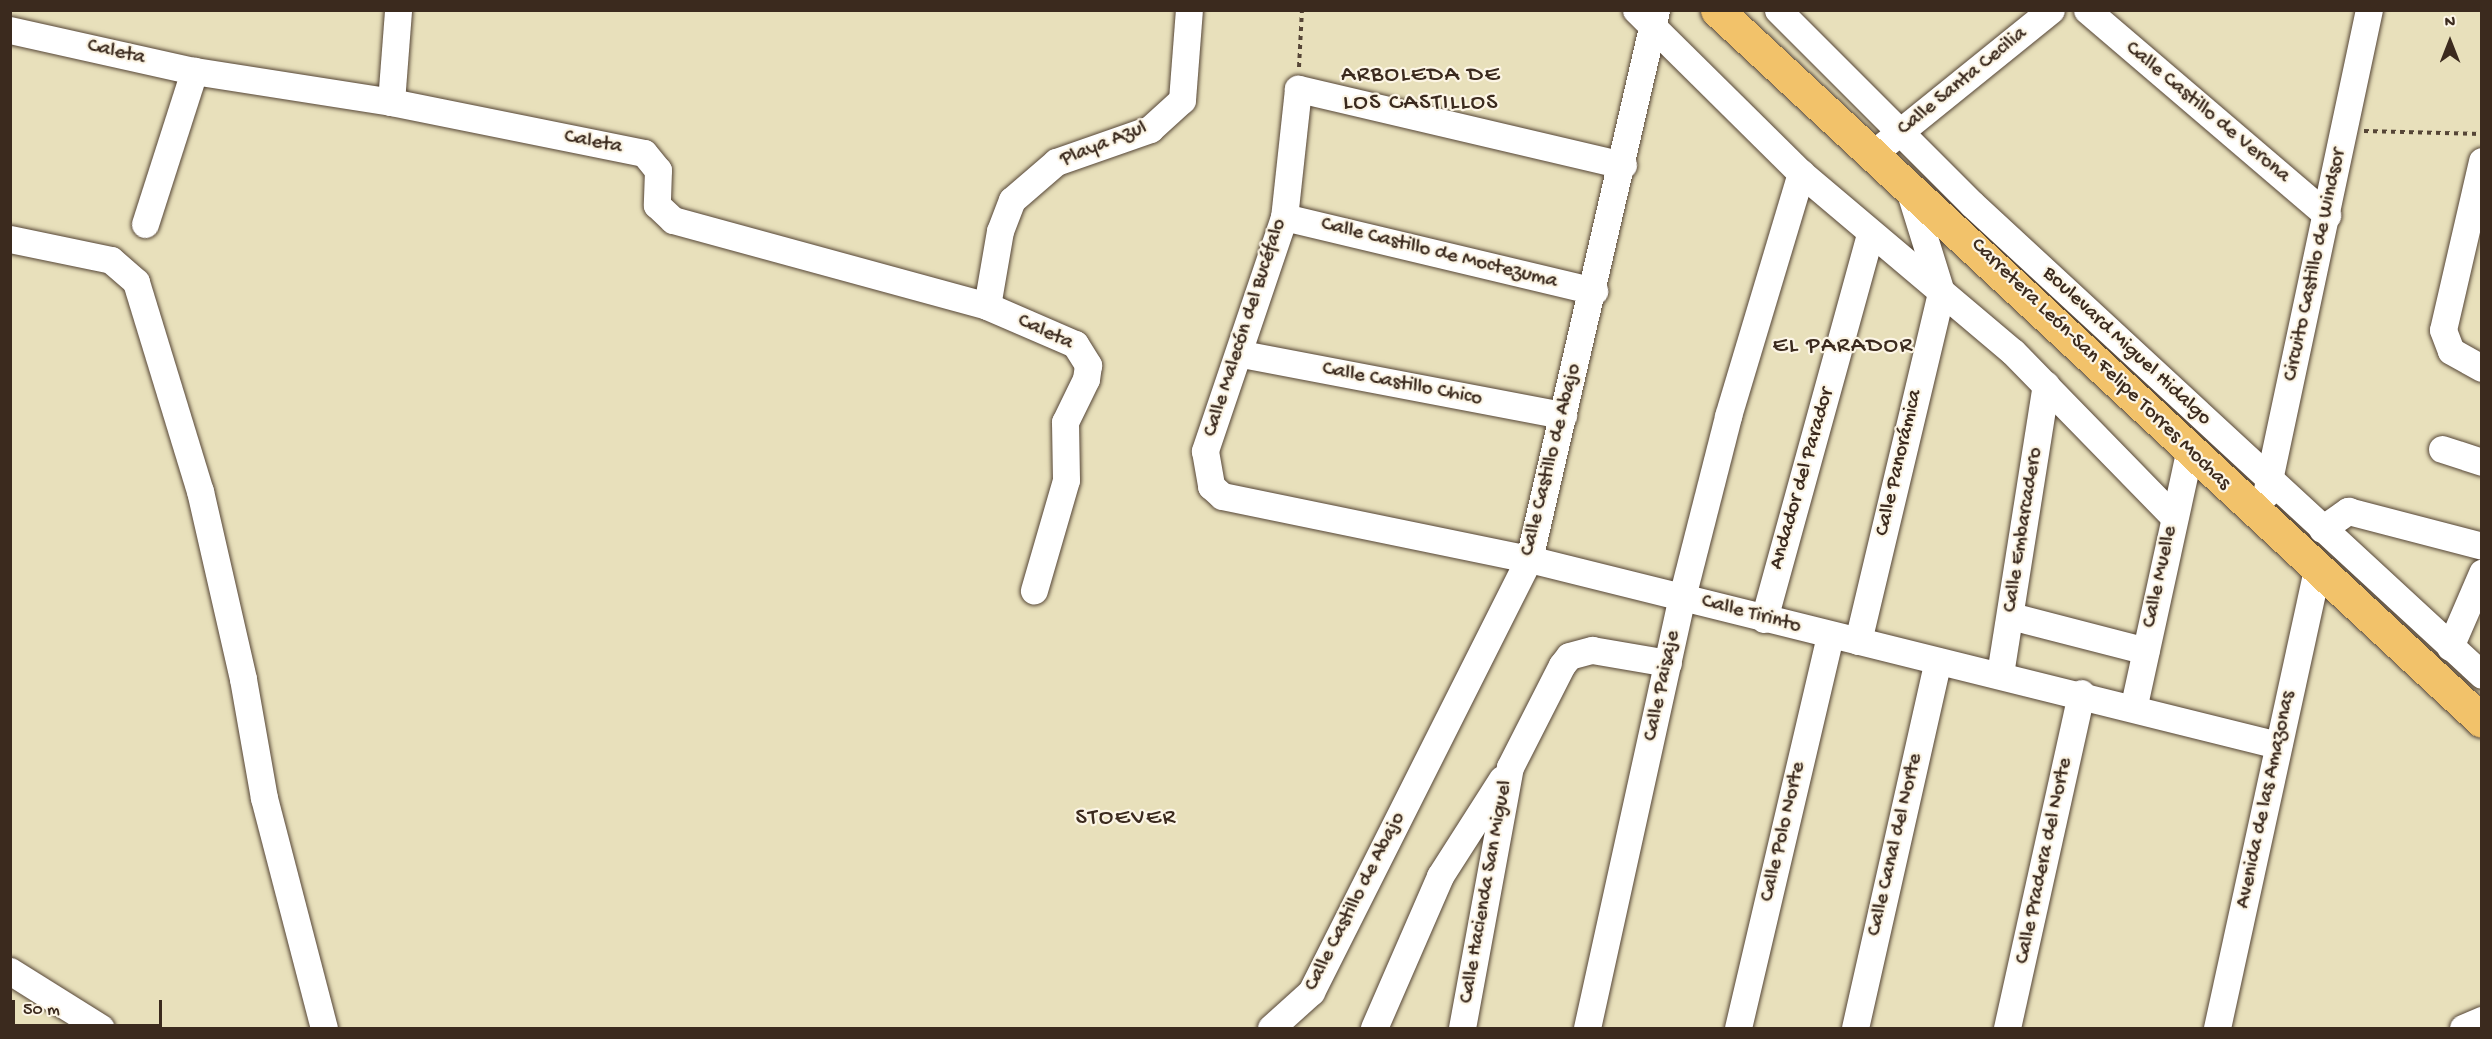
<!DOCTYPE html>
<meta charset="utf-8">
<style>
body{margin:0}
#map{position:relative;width:2492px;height:1039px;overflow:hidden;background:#e8e0bb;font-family:"Gochi Hand",sans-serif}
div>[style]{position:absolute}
.path>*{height:4px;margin-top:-2px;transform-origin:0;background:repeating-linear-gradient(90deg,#554536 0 4.5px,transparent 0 9px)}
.roads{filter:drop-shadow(0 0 2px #554536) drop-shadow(0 0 2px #554536)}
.minor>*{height:27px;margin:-13.5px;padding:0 13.5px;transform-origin:13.5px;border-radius:13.5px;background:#fff}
.major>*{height:33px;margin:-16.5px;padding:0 16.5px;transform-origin:16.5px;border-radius:16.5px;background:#f2c26a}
span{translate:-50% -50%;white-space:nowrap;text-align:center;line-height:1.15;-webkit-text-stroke:4.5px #fcf5e5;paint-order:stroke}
.street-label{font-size:21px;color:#3b2a1e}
.quarter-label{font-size:24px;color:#3b2a1e;letter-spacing:1.5px}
.frame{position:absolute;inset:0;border:12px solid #3b2a1e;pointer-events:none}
.north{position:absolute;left:2420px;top:12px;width:60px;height:60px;-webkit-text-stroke:4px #fcf5e5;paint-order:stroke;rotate:0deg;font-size:16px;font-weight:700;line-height:24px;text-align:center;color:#3b2a1e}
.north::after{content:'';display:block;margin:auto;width:21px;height:27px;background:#3b2a1e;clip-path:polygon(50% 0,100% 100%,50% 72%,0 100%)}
.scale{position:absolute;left:12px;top:1000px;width:150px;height:27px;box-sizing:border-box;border:3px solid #3b2a1e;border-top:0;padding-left:8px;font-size:18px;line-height:21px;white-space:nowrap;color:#3b2a1e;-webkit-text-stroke:4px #fcf5e5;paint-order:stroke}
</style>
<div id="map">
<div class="path">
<div style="left:1299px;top:67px;width:57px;rotate:-87deg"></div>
<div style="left:2364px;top:131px;width:118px;rotate:1.5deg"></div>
</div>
<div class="roads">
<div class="minor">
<div style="left:1636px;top:10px;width:232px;rotate:44.7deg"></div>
<div style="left:1801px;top:173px;width:277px;rotate:40.2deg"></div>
<div style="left:2013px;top:352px;width:231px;rotate:45.7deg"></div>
<div style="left:1778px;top:10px;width:274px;rotate:45deg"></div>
<div style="left:1972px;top:204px;width:694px;rotate:42.72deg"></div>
<div style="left:2087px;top:10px;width:316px;rotate:40.5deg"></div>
<div style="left:10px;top:30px;width:189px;rotate:12.6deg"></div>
<div style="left:194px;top:71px;width:199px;rotate:8.9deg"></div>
<div style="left:391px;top:102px;width:258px;rotate:11.4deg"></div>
<div style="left:644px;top:153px;width:22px;rotate:51deg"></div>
<div style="left:658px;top:170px;width:35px;rotate:92deg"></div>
<div style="left:657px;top:205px;width:22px;rotate:43deg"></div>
<div style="left:673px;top:220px;width:326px;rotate:15.3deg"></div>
<div style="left:987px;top:306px;width:96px;rotate:23.4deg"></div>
<div style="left:1075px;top:344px;width:25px;rotate:58deg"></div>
<div style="left:1088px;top:365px;width:14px;rotate:98deg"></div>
<div style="left:1086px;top:379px;width:48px;rotate:116deg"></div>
<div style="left:1065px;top:422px;width:58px;rotate:89deg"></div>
<div style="left:1066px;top:480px;width:115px;rotate:106.2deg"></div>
<div style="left:391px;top:102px;width:92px;rotate:-85.6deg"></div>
<div style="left:1875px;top:152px;width:226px;rotate:-38.9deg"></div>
<div style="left:2482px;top:161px;width:173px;rotate:103deg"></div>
<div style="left:2443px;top:330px;width:22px;rotate:69deg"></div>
<div style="left:2451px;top:351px;width:35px;rotate:29deg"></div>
<div style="left:1623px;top:165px;width:334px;rotate:-166.8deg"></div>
<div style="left:1298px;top:89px;width:129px;rotate:96.2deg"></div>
<div style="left:1284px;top:217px;width:247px;rotate:108.7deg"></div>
<div style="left:1205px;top:451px;width:36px;rotate:80deg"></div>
<div style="left:1211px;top:486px;width:15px;rotate:42deg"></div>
<div style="left:1222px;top:496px;width:313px;rotate:11.6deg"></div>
<div style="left:1529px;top:559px;width:772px;rotate:13.95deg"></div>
<div style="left:1284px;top:217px;width:319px;rotate:13.4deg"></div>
<div style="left:145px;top:224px;width:161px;rotate:-72.2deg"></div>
<div style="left:10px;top:239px;width:103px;rotate:11.7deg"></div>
<div style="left:111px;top:260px;width:33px;rotate:41deg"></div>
<div style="left:136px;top:282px;width:219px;rotate:73deg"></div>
<div style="left:200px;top:491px;width:193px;rotate:77.1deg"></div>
<div style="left:243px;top:679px;width:121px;rotate:80deg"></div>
<div style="left:264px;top:798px;width:238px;rotate:75.4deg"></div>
<div style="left:987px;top:306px;width:76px;rotate:-80.2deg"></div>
<div style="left:1000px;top:231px;width:33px;rotate:-69deg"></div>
<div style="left:1012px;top:200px;width:58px;rotate:-40.8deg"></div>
<div style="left:1056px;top:162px;width:100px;rotate:-19.3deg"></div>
<div style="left:1150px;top:129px;width:43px;rotate:-42.2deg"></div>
<div style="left:1182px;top:100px;width:90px;rotate:-85.6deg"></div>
<div style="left:1242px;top:354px;width:327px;rotate:10.8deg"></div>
<div style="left:2442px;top:449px;width:42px;rotate:18deg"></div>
<div style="left:2266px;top:494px;width:495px;rotate:-78deg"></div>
<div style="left:2322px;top:529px;width:32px;rotate:-35deg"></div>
<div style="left:2348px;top:511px;width:138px;rotate:14.6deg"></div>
<div style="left:2011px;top:616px;width:139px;rotate:14.5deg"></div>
<div style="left:1764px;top:619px;width:398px;rotate:-74.6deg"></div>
<div style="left:1858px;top:641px;width:359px;rotate:-76.6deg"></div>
<div style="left:1941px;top:292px;width:111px;rotate:-107.3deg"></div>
<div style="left:2450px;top:647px;width:81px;rotate:-66.6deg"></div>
<div style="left:2000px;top:674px;width:293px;rotate:-81deg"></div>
<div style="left:2134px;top:705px;width:263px;rotate:-77.7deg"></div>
<div style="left:10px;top:971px;width:107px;rotate:32.1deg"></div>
<div style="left:1271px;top:1028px;width:54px;rotate:-42deg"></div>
<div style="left:1311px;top:992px;width:485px;rotate:-63.3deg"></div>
<div style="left:1529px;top:559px;width:563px;rotate:-76.97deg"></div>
<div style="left:1374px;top:1028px;width:166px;rotate:-66.5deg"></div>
<div style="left:1440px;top:876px;width:115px;rotate:-57.4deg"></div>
<div style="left:1462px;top:1028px;width:265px;rotate:-79.6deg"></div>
<div style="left:1510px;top:767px;width:114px;rotate:-63deg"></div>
<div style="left:1562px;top:665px;width:11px;rotate:-52deg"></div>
<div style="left:1569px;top:656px;width:24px;rotate:-15deg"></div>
<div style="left:1592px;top:650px;width:77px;rotate:9.7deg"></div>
<div style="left:1587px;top:1028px;width:441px;rotate:-77.6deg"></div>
<div style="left:1682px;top:597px;width:187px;rotate:-75.7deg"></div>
<div style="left:1728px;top:416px;width:254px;rotate:-73.3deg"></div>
<div style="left:1738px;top:1028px;width:404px;rotate:-76.8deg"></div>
<div style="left:1855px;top:1028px;width:376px;rotate:-77.3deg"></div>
<div style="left:2007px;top:1028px;width:343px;rotate:-77.5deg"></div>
<div style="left:2217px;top:1028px;width:468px;rotate:-77.7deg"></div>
<div style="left:2463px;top:1028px;width:21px;rotate:-23deg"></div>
</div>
<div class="major">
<div style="left:1717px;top:10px;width:1044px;rotate:42.9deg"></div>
</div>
</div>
<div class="street-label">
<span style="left:116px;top:53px;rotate:13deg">Caleta</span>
<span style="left:1963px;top:82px;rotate:-39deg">Calle Santa Cecilia</span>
<span style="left:2207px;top:113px;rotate:40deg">Calle Castillo de Verona</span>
<span style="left:593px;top:143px;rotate:11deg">Caleta</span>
<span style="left:1104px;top:145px;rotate:-22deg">Playa Azul</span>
<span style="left:1439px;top:254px;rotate:14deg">Calle Castillo de Moctezuma</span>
<span style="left:2316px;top:265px;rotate:-78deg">Circuito Castillo de Windsor</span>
<span style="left:1246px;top:328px;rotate:-72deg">Calle Malecón del Bucéfalo</span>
<span style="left:1045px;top:333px;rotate:25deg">Caleta</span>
<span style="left:2126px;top:347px;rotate:43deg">Boulevard Miguel Hidalgo</span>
<span style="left:2100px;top:365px;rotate:44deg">Carretera León-San Felipe Torres Mochas</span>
<span style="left:1402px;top:385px;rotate:11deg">Calle Castillo Chico</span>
<span style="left:1552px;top:460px;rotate:-76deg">Calle Castillo de Abajo</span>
<span style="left:1900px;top:463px;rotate:-77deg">Calle Panorámica</span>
<span style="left:1803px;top:479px;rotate:-74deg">Andador del Parador</span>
<span style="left:2024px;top:530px;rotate:-81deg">Calle Embarcadero</span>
<span style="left:2161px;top:577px;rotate:-78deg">Calle Muelle</span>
<span style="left:1751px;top:615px;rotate:15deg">Calle Tirinto</span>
<span style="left:1663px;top:686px;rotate:-78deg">Calle Paisaje</span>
<span style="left:2267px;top:800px;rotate:-78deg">Avenida de las Amazonas</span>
<span style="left:1784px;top:832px;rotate:-77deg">Calle Polo Norte</span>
<span style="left:1896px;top:845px;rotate:-77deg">Calle Canal del Norte</span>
<span style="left:2045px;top:861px;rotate:-78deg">Calle Pradera del Norte</span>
<span style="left:1487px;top:892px;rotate:-80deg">Calle Hacienda San Miguel</span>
<span style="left:1356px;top:902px;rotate:-63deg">Calle Castillo de Abajo</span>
</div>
<div class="quarter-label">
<span style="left:1421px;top:90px">ARBOLEDA DE<br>LOS CASTILLOS</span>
<span style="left:1843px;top:347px">EL PARADOR</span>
<span style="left:1126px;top:819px">STOEVER</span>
</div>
<div class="frame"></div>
<div class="north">N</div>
<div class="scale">50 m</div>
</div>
